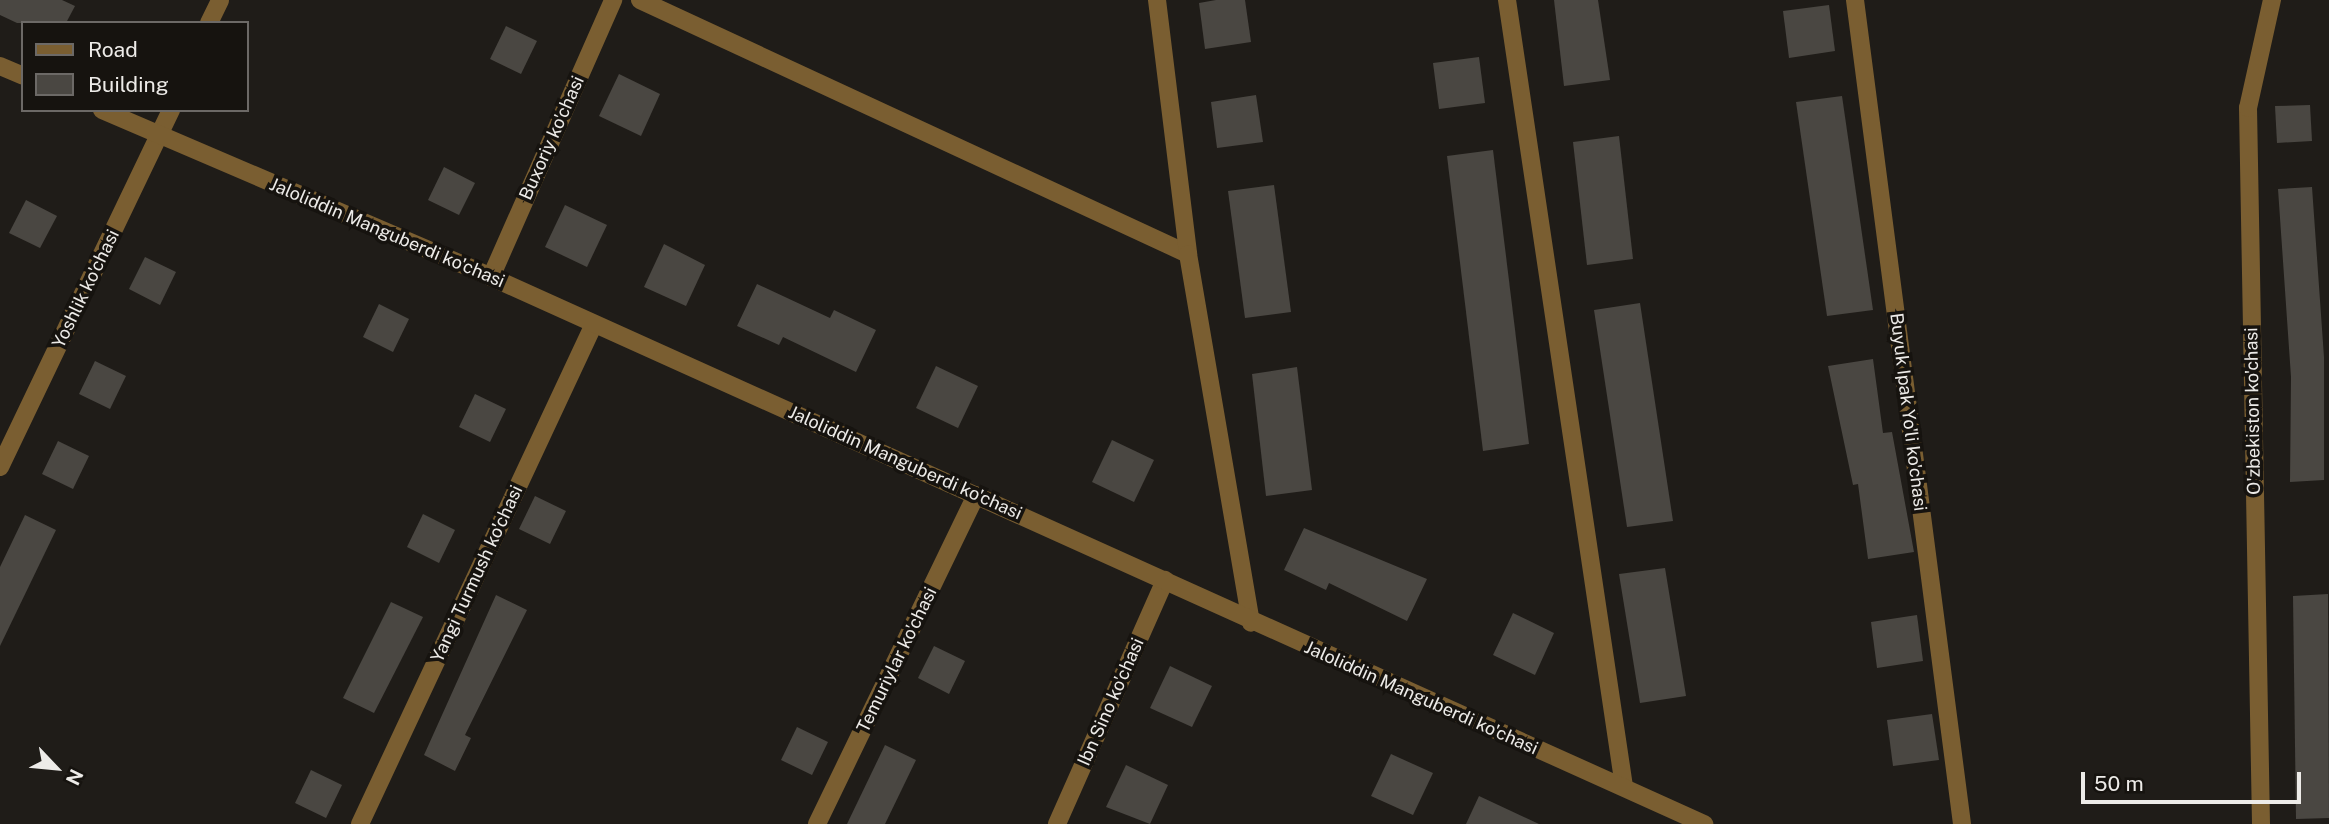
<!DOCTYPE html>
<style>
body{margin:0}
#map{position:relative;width:2329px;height:824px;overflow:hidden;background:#1f1c18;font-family:"Public Sans",sans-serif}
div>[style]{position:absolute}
.building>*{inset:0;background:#4a4742}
.minor>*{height:18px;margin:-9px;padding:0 9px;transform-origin:9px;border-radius:9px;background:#7a5e31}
.tertiary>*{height:18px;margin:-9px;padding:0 9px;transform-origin:9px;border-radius:9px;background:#7a5e31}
span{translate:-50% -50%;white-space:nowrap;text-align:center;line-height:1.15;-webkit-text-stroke:7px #16130f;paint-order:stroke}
.street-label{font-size:18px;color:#edebe8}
.legend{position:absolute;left:21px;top:21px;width:228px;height:91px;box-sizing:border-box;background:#16130f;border:2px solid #6c6966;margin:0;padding:9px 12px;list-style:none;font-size:21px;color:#edebe8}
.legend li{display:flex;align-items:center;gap:14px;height:35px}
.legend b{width:35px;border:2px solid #6c6966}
.north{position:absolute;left:21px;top:733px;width:70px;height:70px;-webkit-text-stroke:5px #16130f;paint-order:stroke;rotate:116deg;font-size:19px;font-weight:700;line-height:28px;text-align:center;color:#edebe8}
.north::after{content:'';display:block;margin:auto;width:24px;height:32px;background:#edebe8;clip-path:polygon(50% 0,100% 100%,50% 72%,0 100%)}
.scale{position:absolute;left:2081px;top:772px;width:220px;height:32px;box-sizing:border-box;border:4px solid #edebe8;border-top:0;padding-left:9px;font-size:21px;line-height:24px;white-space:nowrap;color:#edebe8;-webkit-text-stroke:5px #16130f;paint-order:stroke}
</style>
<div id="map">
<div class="building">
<div style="clip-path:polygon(0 0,62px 0,75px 6px,66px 23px,17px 23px,0 15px)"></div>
<div style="clip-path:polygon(1216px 0,1245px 0,1251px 42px,1205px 49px,1199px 3px)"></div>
<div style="clip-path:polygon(1554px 0,1598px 0,1610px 80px,1564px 86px)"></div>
<div style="clip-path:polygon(1829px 5px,1835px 51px,1789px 58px,1783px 11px)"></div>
<div style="clip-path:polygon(506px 26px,537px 41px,521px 74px,490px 59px)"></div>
<div style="clip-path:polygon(1479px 57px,1485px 103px,1439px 109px,1433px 63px)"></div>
<div style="clip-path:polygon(619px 74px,660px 94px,641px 136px,599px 116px)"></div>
<div style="clip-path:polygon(1256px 95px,1263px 142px,1217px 148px,1211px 102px)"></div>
<div style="clip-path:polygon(1842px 96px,1873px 310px,1827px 316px,1796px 102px)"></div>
<div style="clip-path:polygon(2310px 105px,2312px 141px,2277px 143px,2275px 106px)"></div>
<div style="clip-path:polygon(1619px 136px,1633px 259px,1587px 265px,1573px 142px)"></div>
<div style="clip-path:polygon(1493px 150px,1529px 444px,1483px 451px,1447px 156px)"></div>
<div style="clip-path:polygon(444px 167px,475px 183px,459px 215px,428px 200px)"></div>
<div style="clip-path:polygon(1274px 185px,1291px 312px,1245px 318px,1228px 191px)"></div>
<div style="clip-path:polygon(2312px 187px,2324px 357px,2324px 480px,2290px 482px,2291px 377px,2278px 189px)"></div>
<div style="clip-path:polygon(26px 200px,57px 216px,40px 248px,9px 233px)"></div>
<div style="clip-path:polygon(565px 205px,607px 225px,587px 267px,545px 247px)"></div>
<div style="clip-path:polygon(664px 244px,705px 265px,686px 306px,644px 287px)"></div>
<div style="clip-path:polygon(145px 257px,176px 272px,160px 305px,129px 289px)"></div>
<div style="clip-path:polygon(757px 284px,830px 318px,834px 310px,876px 330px,856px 372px,783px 337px,779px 345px,737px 326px)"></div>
<div style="clip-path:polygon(1640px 303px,1673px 521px,1627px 527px,1594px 310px)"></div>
<div style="clip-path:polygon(379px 304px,409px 319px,393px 352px,363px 337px)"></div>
<div style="clip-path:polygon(1873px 359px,1883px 433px,1892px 432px,1914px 552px,1868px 559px,1858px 484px,1853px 485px,1828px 366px)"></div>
<div style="clip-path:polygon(95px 361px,126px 376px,110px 409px,79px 394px)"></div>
<div style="clip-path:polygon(936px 366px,978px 386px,958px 428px,916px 408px)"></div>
<div style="clip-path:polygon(1297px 367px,1312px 490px,1266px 496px,1252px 374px)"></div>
<div style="clip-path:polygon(475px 394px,506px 409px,490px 442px,459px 427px)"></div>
<div style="clip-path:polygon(1112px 440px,1154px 460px,1134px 502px,1092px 482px)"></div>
<div style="clip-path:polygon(58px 441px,89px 456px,73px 489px,42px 474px)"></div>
<div style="clip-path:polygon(535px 496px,566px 511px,550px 544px,519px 529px)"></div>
<div style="clip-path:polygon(423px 514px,455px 530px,439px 563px,407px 547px)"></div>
<div style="clip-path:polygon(25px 515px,56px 530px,0 646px,0 567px)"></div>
<div style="clip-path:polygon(1304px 528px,1427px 579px,1407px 621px,1329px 583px,1326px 590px,1284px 570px)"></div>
<div style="clip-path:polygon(1665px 568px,1686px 696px,1640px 703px,1619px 574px)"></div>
<div style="clip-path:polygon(2328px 594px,2329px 818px,2296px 819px,2293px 596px)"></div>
<div style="clip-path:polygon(496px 595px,527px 610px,465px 735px,471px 738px,455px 771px,424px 755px)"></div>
<div style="clip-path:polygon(391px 602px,423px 617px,374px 713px,343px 698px)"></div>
<div style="clip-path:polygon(1513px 613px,1554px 633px,1535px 675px,1493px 655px)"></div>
<div style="clip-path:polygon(1917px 615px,1923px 661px,1877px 668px,1871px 622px)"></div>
<div style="clip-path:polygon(934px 646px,965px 661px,949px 694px,918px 678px)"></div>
<div style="clip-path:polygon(1170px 666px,1212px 686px,1192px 727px,1150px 708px)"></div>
<div style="clip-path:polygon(1932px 714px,1939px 760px,1893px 766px,1887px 720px)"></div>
<div style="clip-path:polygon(797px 727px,828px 742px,812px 775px,781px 760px)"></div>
<div style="clip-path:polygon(885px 745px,916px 760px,885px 824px,847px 824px)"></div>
<div style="clip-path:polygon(1391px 754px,1433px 773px,1413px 815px,1371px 796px)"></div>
<div style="clip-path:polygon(1126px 765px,1168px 785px,1150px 824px,1106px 807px)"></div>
<div style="clip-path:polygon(311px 770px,342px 785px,326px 818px,295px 803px)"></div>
<div style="clip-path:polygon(1479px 796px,1539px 824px,1466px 824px)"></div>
</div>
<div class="minor">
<div style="left:640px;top:0;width:604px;rotate:24.87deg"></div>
<div style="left:1157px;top:0;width:256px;rotate:83deg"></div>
<div style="left:1188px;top:254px;width:374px;rotate:80.3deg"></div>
<div style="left:1507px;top:0;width:796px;rotate:81.54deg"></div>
<div style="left:1855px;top:0;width:831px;rotate:82.6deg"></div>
<div style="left:209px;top:23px;width:25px;rotate:-64deg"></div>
<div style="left:491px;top:277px;width:303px;rotate:-66.2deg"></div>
<div style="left:0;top:467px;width:396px;rotate:-64.4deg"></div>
<div style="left:360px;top:824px;width:552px;rotate:-64.92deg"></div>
<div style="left:817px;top:824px;width:365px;rotate:-64.2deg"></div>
<div style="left:1057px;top:824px;width:267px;rotate:-66.1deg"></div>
<div style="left:2261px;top:824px;width:716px;rotate:-91.04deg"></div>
<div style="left:2248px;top:108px;width:111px;rotate:-77.5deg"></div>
</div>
<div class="tertiary">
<div style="left:0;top:66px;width:25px;rotate:23deg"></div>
<div style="left:102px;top:110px;width:423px;rotate:23.2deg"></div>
<div style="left:491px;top:277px;width:1331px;rotate:24.27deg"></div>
</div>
<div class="street-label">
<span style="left:552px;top:138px;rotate:-66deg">Buxoriy ko'chasi</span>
<span style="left:387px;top:233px;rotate:23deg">Jaloliddin Manguberdi ko'chasi</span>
<span style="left:86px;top:289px;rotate:-64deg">Yoshlik ko'chasi</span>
<span style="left:2253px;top:411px;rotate:-91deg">O'zbekiston ko'chasi</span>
<span style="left:1908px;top:412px;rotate:83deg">Buyuk Ipak Yo'li ko'chasi</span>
<span style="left:905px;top:463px;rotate:24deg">Jaloliddin Manguberdi ko'chasi</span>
<span style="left:477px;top:574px;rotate:-65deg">Yangi Turmush ko'chasi</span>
<span style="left:897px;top:660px;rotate:-64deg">Temuriylar ko'chasi</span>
<span style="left:1421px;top:698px;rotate:24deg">Jaloliddin Manguberdi ko'chasi</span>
<span style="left:1111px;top:702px;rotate:-66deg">Ibn Sino ko'chasi</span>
</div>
<ul class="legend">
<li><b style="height:9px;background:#7a5e31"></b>Road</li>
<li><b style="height:19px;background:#4a4742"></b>Building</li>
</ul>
<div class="north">N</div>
<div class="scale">50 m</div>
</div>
